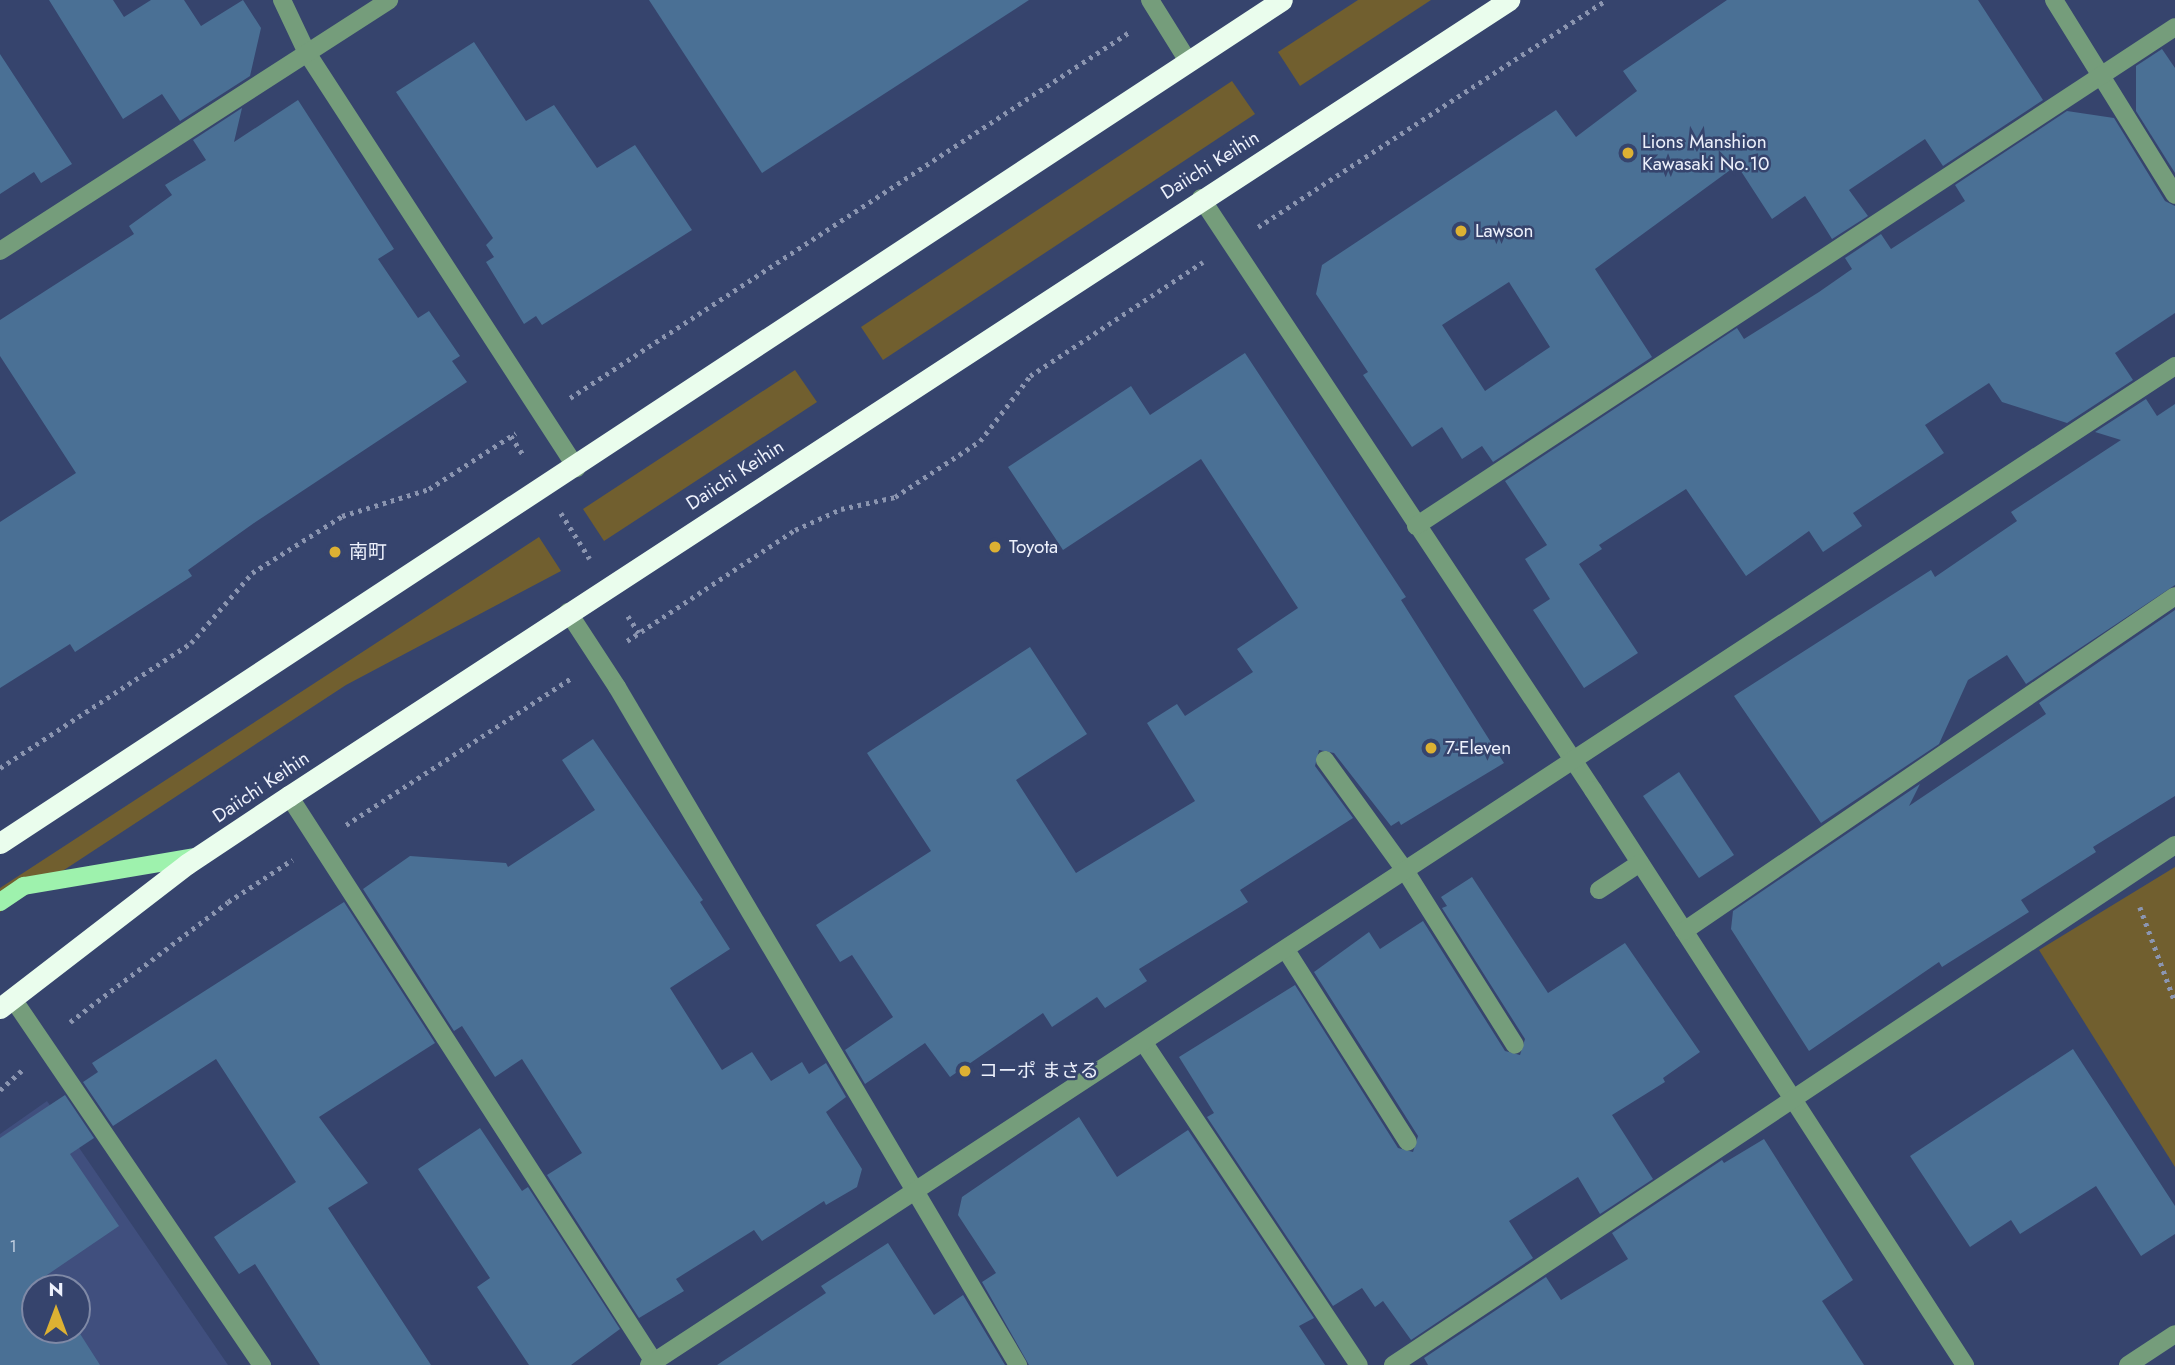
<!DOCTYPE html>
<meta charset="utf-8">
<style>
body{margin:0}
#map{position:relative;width:2175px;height:1365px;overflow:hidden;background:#36446d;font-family:Jost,"Noto Sans JP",sans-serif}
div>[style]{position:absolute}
.built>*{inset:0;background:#404f7e}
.green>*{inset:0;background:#715f2f}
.building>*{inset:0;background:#4a7095}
.path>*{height:4.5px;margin-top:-2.25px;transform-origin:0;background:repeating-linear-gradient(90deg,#8b95b0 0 3.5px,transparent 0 8.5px)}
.minor>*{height:18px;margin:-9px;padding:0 9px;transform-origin:9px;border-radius:9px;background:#759d7b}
.major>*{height:18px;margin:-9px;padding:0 9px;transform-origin:9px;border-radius:9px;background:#9ef2ad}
.highway>*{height:21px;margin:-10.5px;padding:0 10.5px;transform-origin:10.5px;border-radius:10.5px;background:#eafded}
.dots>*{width:19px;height:19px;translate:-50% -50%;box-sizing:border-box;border:4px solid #36446d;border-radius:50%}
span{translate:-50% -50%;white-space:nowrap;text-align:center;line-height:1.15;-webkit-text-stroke:5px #36446d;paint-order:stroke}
.number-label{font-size:16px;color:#c4d1e2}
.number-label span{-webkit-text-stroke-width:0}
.poi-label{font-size:19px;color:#edf1fc}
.left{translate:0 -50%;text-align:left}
.street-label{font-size:19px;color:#edf1fc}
.north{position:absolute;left:21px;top:1274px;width:70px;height:70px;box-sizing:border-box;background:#36446d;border:2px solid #7f89a6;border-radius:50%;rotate:0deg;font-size:19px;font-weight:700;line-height:28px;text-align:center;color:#edf1fc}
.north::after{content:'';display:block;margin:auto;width:24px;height:32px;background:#ddb133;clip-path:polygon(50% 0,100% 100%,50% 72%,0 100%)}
</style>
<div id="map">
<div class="built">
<div style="clip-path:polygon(evenodd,47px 1101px,228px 1365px,0 1365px,0 1134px,47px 1101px,35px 1288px,77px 1288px,77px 1330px,35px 1330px,35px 1288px)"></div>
</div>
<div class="green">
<div style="clip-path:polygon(1358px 0,1431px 0,1300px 86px,1278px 52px)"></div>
<div style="clip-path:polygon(1232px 81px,1255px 114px,883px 360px,861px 327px)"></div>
<div style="clip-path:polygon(795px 370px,817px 402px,604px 541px,583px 509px)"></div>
<div style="clip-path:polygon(539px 537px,561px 571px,346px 685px,0 912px,0 888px)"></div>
<div style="clip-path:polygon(2175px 867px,2175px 1167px,2039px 950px)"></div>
</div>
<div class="building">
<div style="clip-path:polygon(49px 0,113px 0,124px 17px,151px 0,184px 0,201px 26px,243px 0,261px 28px,250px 76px,180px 121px,162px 94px,123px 119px)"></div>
<div style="clip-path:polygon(649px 0,1029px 0,762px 173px)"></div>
<div style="clip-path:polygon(evenodd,1727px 0,1978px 0,2043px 100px,1943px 166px,1925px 139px,1849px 190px,1868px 216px,1832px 239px,1805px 196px,1772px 219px,1737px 165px,1595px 269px,1652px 357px,1493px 462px,1482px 446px,1462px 459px,1442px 427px,1412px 447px,1363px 375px,1368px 372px,1316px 294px,1322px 265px,1556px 110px,1576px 137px,1637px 91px,1623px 71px,1727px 0,1509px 282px,1550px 347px,1485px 391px,1442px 325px,1509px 282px)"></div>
<div style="clip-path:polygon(474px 42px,526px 121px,554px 105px,597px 168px,635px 145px,692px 230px,542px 325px,536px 316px,524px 324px,486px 262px,494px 257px,486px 245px,493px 238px,396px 92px)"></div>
<div style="clip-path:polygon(2162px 49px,2175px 68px,2175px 173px,2136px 111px,2136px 66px)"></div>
<div style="clip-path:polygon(0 54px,72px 164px,41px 183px,34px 172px,0 194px)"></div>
<div style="clip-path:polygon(298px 100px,394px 249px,378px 259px,418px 318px,429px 311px,460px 356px,452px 361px,467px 382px,254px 523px,188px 570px,192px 576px,75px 652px,70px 644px,0 688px,0 522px,76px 473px,0 356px,0 320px,134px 234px,129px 226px,172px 195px,165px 185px,206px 160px,193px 140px,242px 108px,234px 142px)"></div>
<div style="clip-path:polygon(2067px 111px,2114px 118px,2165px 201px,2175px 206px,2175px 313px,2115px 353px,2133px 380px,2067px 423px,2002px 402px,1989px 383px,1925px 425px,1944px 453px,1853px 513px,1862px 526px,1823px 552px,1809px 531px,1746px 576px,1686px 489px,1599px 545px,1602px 549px,1579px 564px,1638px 653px,1584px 688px,1533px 610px,1550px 599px,1525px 559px,1547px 545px,1505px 481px,1737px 328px,1744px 339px,1819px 292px,1852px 269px,1845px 258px,1881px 234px,1891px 249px,1965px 201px,1955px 185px)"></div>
<div style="clip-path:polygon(1245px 353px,1406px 597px,1401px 600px,1504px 763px,1401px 825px,1399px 821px,1391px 826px,1334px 753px,1319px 750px,1315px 766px,1353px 818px,1240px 890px,1248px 902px,1139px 969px,1147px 981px,1105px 1008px,1097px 997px,1052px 1027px,1043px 1013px,950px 1077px,925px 1043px,865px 1084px,845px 1050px,893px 1017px,852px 955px,840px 962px,816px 925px,931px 851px,867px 753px,1030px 647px,1087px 734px,1016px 780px,1076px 873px,1195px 801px,1147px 723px,1177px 704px,1185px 716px,1253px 672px,1237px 649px,1298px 608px,1201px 459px,1063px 550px,1008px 467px,1131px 386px,1150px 415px)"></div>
<div style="clip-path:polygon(2146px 399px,2157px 416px,2175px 404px,2175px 585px,2026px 684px,2007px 655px,1968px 680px,1939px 744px,1821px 823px,1734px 696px,1931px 570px,1935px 577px,2017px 521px,2011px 512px,2121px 440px,2095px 432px)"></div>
<div style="clip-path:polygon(2175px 610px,2175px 796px,2093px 847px,2096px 852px,2021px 900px,2029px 912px,1942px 967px,1939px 962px,1809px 1051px,1731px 929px,1733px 911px,1920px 784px,1909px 806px,2046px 714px,2039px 703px)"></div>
<div style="clip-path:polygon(593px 739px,703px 900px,700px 902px,730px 949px,670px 988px,722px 1070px,752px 1052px,771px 1081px,802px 1062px,809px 1074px,826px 1063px,846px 1097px,826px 1112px,862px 1169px,857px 1187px,826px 1205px,824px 1201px,762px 1241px,754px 1230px,676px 1279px,684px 1291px,639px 1318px,547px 1175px,582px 1153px,522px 1059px,495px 1077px,462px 1026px,454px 1031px,363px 889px,410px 856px,506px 863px,508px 867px,595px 810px,562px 760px)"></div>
<div style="clip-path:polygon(1679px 772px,1734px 855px,1699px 878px,1643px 796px)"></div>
<div style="clip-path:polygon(1472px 877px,1548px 993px,1625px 943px,1700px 1052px,1663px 1078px,1665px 1082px,1612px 1115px,1653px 1179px,1600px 1214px,1578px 1177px,1509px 1221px,1533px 1258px,1411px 1340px,1383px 1301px,1375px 1307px,1362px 1288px,1333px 1306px,1207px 1117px,1214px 1113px,1179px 1057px,1295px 985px,1398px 1148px,1413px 1152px,1418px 1136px,1314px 972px,1369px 932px,1380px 949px,1423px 921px,1505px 1051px,1520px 1055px,1525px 1039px,1442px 908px,1447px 906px,1441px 897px)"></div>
<div style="clip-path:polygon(344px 902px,435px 1043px,319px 1117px,368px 1183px,328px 1208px,431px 1365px,320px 1365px,255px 1264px,239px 1274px,214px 1237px,296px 1182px,216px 1059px,113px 1126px,83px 1082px,98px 1072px,92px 1063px)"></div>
<div style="clip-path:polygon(2073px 1049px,2175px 1206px,2175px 1234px,2141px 1256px,2096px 1186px,2020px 1234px,2011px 1220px,1970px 1247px,1910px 1156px)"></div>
<div style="clip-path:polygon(65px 1095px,94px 1138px,70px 1154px,119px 1226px,44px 1277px,51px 1288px,35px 1288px,35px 1330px,77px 1329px,100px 1365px,0 1365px,0 1138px)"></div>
<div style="clip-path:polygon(1079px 1117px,1117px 1177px,1188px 1130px,1314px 1318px,1299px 1326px,1325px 1365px,1029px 1365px,982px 1282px,996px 1273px,958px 1215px,962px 1197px)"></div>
<div style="clip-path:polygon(480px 1128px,522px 1191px,528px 1187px,620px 1329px,571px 1365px,529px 1365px,477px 1287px,490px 1278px,418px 1169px)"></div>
<div style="clip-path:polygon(1764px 1139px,1853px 1280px,1822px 1301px,1864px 1365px,1428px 1365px,1424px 1358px,1546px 1277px,1561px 1300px,1628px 1259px,1612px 1233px,1722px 1160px,1724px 1163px)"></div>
<div style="clip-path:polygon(888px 1243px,934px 1315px,963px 1295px,1005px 1365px,717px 1365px,826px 1293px,821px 1286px)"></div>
</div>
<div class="path">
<div style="left:1258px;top:227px;width:415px;rotate:-33.1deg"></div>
<div style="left:570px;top:398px;width:670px;rotate:-33.19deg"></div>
<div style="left:511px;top:436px;width:24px;rotate:57deg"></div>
<div style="left:561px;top:513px;width:54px;rotate:57.8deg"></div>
<div style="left:628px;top:616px;width:20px;rotate:57deg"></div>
<div style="left:627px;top:641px;width:201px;rotate:-33.5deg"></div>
<div style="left:795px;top:530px;width:51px;rotate:-24.5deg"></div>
<div style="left:841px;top:509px;width:55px;rotate:-12.5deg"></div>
<div style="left:895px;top:497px;width:102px;rotate:-33.4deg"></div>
<div style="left:980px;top:441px;width:82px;rotate:-52.4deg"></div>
<div style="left:1030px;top:376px;width:207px;rotate:-33.4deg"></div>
<div style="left:0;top:768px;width:228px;rotate:-33.2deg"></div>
<div style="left:191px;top:643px;width:93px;rotate:-48.9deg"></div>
<div style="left:252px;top:573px;width:107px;rotate:-32.3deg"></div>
<div style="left:342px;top:516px;width:91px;rotate:-17.2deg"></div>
<div style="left:429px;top:489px;width:103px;rotate:-32.8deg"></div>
<div style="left:346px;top:825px;width:271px;rotate:-33.1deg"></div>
<div style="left:2140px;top:907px;width:101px;rotate:69.8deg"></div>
<div style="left:70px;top:1022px;width:198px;rotate:-37.2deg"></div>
<div style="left:228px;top:902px;width:77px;rotate:-33.3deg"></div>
<div style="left:0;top:1090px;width:30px;rotate:-42deg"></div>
</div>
<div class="minor">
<div style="left:282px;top:0;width:59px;rotate:64.7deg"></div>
<div style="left:307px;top:53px;width:495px;rotate:57deg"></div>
<div style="left:1150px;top:0;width:72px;rotate:58.1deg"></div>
<div style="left:2054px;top:0;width:229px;rotate:58.2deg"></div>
<div style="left:1201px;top:198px;width:710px;rotate:56.49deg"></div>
<div style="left:1593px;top:790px;width:685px;rotate:57.1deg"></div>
<div style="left:0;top:251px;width:463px;rotate:-32.8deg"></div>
<div style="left:1416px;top:526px;width:908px;rotate:-33.32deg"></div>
<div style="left:568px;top:612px;width:90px;rotate:56.8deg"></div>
<div style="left:617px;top:687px;width:788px;rotate:59.4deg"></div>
<div style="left:1325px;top:760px;width:138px;rotate:54.1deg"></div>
<div style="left:1406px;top:872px;width:204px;rotate:57.8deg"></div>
<div style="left:289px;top:796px;width:677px;rotate:57.18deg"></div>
<div style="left:1599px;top:890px;width:49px;rotate:-33.4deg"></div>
<div style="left:1684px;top:931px;width:594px;rotate:-34.3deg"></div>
<div style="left:1286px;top:950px;width:227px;rotate:57.6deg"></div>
<div style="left:13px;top:999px;width:443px;rotate:55.8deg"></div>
<div style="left:1144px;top:1043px;width:387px;rotate:56.3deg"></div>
<div style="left:649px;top:1365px;width:1824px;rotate:-33.21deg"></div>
<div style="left:1393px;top:1365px;width:939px;rotate:-33.62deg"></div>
<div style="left:2128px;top:1365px;width:56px;rotate:-33.4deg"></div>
</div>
<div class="major">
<div style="left:0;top:902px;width:29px;rotate:-34deg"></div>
<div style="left:24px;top:886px;width:174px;rotate:-9.6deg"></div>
</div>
<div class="highway">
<div style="left:0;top:843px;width:1534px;rotate:-33.33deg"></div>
<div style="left:0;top:1008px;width:236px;rotate:-37.6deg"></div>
<div style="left:187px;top:864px;width:123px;rotate:-33.7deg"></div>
<div style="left:289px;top:796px;width:1457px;rotate:-33.12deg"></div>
</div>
<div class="dots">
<div style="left:1628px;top:153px;background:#ddb133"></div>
<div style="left:1461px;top:231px;background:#ddb133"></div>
<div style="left:995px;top:547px;background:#ddb133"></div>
<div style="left:335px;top:552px;background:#ddb133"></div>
<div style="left:1431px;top:748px;background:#ddb133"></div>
<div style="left:965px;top:1071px;background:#ddb133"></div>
</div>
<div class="number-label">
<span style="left:13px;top:1247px">1</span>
</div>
<div class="poi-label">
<span class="left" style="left:1642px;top:153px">Lions Manshion<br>Kawasaki No.10</span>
<span class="left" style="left:1475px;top:231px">Lawson</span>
<span class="left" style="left:1009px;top:547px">Toyota</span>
<span class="left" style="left:349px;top:552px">南町</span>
<span class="left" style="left:1445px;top:748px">7-Eleven</span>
<span class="left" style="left:979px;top:1071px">コーポ まさる</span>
</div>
<div class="street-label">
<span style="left:1210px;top:165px;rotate:-32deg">Daiichi Keihin</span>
<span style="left:735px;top:475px;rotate:-33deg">Daiichi Keihin</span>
<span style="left:261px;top:787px;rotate:-34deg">Daiichi Keihin</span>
</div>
<div class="north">N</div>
</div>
